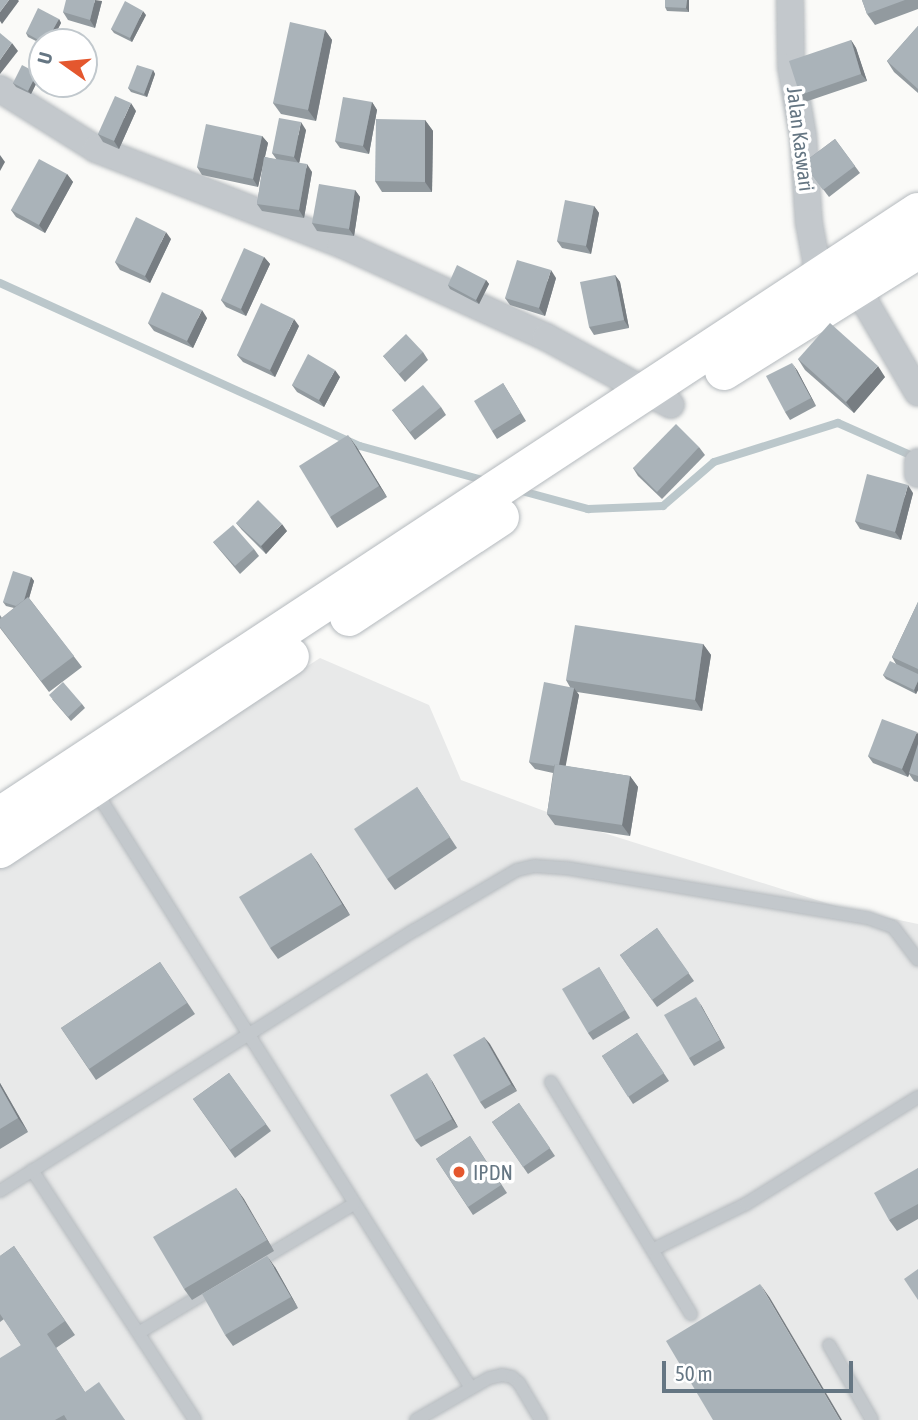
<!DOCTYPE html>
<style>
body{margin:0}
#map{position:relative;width:918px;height:1420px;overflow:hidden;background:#fafaf8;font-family:"Asap Condensed",sans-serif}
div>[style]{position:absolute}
.built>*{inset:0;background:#e8e9e9}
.stream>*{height:8px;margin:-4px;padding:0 4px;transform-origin:4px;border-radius:4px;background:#bbc7cb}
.roads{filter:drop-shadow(0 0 2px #b5babe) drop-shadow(0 0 2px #b5babe)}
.service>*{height:12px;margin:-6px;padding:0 6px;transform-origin:6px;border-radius:6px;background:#c3c8cc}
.minor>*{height:26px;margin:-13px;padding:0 13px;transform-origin:13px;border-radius:13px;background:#c3c8cc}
.primary>*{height:38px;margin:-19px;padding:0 19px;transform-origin:19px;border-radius:19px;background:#fff}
.wall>*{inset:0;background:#929a9f}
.shaded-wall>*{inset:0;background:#777d82}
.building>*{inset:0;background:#aab3b9}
.dots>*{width:19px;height:19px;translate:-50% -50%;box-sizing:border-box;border:4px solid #fff;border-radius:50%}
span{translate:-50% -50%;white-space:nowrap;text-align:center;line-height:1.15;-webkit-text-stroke:7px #fff;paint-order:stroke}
.street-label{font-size:21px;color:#657683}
.poi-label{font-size:21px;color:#657683}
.left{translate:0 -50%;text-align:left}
.north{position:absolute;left:28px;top:28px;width:70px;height:70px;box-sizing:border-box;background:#fff;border:2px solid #c1c8cd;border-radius:50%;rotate:285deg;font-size:19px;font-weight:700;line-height:28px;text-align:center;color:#657683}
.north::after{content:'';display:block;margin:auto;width:24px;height:32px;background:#e4572e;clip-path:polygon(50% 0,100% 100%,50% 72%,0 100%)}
.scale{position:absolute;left:662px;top:1361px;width:191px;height:32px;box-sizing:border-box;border:4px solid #657683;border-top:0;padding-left:9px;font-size:21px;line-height:24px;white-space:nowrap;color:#657683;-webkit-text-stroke:5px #fff;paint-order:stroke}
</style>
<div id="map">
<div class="built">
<div style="clip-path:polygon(320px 658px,429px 705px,461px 780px,601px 832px,842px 908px,918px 924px,918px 1420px,0 1420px,0 866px)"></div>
</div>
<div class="stream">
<div style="left:0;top:283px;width:395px;rotate:24.4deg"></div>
<div style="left:360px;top:446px;width:131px;rotate:15.5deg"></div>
<div style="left:518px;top:490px;width:73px;rotate:15.2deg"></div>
<div style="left:588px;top:509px;width:75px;rotate:-2.3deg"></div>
<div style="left:663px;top:506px;width:67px;rotate:-40.8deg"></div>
<div style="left:714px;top:462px;width:130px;rotate:-17.5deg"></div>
<div style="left:838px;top:423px;width:86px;rotate:23.9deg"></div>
</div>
<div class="roads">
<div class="service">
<div style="left:95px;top:790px;width:706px;rotate:57.84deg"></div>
<div style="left:551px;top:1082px;width:271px;rotate:58.9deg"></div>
<div style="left:32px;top:1170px;width:298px;rotate:56.9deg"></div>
<div style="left:0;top:1191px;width:490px;rotate:-32.2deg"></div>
<div style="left:415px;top:930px;width:118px;rotate:-30.5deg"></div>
<div style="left:517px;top:870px;width:18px;rotate:-13deg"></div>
<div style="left:535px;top:866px;width:31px;rotate:4deg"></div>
<div style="left:566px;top:868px;width:306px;rotate:9.4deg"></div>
<div style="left:868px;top:918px;width:27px;rotate:20deg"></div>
<div style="left:893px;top:927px;width:41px;rotate:52.9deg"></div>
<div style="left:654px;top:1249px;width:102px;rotate:-26.1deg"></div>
<div style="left:746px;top:1204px;width:203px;rotate:-31.9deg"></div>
<div style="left:140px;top:1332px;width:249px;rotate:-30.9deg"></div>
<div style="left:829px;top:1345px;width:86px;rotate:60.2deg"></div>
<div style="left:416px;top:1420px;width:84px;rotate:-29.9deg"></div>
<div style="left:489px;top:1378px;width:13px;rotate:-13deg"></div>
<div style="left:502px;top:1375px;width:10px;rotate:11deg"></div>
<div style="left:512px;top:1377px;width:9px;rotate:41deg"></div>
<div style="left:519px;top:1383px;width:43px;rotate:59.3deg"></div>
</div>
<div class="minor">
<div style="left:790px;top:0;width:66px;rotate:89.1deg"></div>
<div style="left:791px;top:66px;width:71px;rotate:80.3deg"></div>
<div style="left:803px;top:136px;width:87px;rotate:86.1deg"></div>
<div style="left:809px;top:223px;width:55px;rotate:79.5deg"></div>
<div style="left:0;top:89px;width:113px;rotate:32deg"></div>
<div style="left:96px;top:149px;width:263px;rotate:21.2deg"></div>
<div style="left:341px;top:244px;width:225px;rotate:24.4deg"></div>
<div style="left:546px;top:337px;width:142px;rotate:28.5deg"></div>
<div style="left:857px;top:288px;width:121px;rotate:59.8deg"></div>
<div style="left:918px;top:462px;width:12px;rotate:90deg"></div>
</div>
<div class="primary">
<div style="left:724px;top:371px;width:229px;rotate:-32deg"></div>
<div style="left:349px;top:617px;width:181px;rotate:-33.5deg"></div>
<div style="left:0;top:816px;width:1099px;rotate:-33.34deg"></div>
<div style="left:0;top:849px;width:348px;rotate:-33.6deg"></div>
</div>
</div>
<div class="wall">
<div style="clip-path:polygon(689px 0,689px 12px,667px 11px,665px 7px)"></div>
<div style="clip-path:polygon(862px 0,918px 0,918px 9px,875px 25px,867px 14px)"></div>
<div style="clip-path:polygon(102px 1px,95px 28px,68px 20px,63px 12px)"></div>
<div style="clip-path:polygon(146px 15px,132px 42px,114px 33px,111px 29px)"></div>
<div style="clip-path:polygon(59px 19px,61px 23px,51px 42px,42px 42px,42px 44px,28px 37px,26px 33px)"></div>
<div style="clip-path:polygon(918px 26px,918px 93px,894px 72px,887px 61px)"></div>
<div style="clip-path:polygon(325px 30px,332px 40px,316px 121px,281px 114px,273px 103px)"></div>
<div style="clip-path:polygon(851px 40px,856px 48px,867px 81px,805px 102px,800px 95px)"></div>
<div style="clip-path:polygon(153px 70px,155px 74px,147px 97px,131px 92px,128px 88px)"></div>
<div style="clip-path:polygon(37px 73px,40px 76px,31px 94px,16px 87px,13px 83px)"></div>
<div style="clip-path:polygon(372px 102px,377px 110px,369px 154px,340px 148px,335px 141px)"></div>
<div style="clip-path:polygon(136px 111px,119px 149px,103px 142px,98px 134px)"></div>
<div style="clip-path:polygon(425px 120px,433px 131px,432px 192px,382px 192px,375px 181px)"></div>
<div style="clip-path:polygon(306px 130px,299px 163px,312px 172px,304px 218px,262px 211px,257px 204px,264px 160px,258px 187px,202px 175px,197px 167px,262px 136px,268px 143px,265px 157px,277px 160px,272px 153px)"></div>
<div style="clip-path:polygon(835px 139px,860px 173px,829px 197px,803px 163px)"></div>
<div style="clip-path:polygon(67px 174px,73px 182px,45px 233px,16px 217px,11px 210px)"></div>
<div style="clip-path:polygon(355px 190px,360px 197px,354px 236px,317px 231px,312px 223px)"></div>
<div style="clip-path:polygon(594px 206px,599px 213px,591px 254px,562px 248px,557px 241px)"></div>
<div style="clip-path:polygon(171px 239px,150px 283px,120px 270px,115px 262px)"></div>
<div style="clip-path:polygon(264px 257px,270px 264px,246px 316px,226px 307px,221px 300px)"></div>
<div style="clip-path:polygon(615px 275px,620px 282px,629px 328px,594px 335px,589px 327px)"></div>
<div style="clip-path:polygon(556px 278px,545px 316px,510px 305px,505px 298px)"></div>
<div style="clip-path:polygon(486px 280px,489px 284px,479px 304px,450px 289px,448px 285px)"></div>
<div style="clip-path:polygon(207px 318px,193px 348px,154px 331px,148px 323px)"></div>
<div style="clip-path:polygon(299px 326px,275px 377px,243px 362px,237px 355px)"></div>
<div style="clip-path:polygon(423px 352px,428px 360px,405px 382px,383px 356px)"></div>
<div style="clip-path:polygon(798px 359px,885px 377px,854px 413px,805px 370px)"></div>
<div style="clip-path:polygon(797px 370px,816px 406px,790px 420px,785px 412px)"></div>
<div style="clip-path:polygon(340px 377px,324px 407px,297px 392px,292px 385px)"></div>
<div style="clip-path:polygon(503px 383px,526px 421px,497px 439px,492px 431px)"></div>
<div style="clip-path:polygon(441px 407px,446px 415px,415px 440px,392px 410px)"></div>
<div style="clip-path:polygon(356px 446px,387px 497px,337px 528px,330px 517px)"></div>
<div style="clip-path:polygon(699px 447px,705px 455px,662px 499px,638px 476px,633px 468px)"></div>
<div style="clip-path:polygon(913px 493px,901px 540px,860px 529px,855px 521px)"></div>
<div style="clip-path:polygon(236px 523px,287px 531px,266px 554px,242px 530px)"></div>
<div style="clip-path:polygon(213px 542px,254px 549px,259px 556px,240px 574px)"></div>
<div style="clip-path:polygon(31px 577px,34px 581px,29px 598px,82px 667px,49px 692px,0 628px,0 615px,2px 618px,14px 608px,6px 606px,3px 602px)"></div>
<div style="clip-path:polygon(918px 602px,918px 690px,916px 694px,886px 679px,883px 675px,896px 664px,892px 657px)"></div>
<div style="clip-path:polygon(703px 644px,711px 655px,702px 711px,577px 692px,579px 695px,565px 766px,630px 776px,638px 787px,630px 836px,555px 825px,547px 814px,553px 773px,535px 769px,529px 762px,570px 687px,566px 680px)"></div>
<div style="clip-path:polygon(52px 699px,82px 704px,85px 708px,71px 721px)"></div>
<div style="clip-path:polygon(918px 734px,918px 782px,914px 781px,909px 774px,908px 777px,873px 763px,868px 756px)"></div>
<div style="clip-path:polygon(417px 787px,457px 848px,395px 890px,387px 879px)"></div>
<div style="clip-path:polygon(311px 853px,350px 915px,278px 959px,270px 948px)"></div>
<div style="clip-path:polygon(657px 928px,694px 981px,657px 1007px,620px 955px)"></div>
<div style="clip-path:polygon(160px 962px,195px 1014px,96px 1080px,61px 1028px)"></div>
<div style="clip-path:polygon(599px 967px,630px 1018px,593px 1040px,588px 1033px)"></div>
<div style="clip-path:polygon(701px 1005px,725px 1048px,694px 1066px,689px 1058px)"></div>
<div style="clip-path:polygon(637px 1033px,669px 1081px,633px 1104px,602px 1056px)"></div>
<div style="clip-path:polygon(484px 1037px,517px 1091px,485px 1109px,480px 1102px)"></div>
<div style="clip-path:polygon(229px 1073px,271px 1131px,235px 1158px,193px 1099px)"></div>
<div style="clip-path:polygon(432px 1081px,458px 1127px,421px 1147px,415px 1140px)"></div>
<div style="clip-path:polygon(0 1083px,28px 1132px,0 1149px)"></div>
<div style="clip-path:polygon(519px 1103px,555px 1156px,528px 1174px,492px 1122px)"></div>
<div style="clip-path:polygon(470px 1136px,507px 1193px,473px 1215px,436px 1159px)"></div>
<div style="clip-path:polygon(918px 1168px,918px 1219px,897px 1231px,889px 1220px)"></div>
<div style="clip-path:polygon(236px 1188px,274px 1251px,192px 1300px,184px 1289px)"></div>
<div style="clip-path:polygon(14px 1246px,75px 1335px,56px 1348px,85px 1392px,125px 1420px,0 1420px,21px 1345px,4px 1319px,0 1322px,0 1256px)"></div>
<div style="clip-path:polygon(275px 1267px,298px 1308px,233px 1346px,225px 1335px)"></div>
</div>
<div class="shaded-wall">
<div style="clip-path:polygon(9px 0,18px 0,19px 1px,2px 24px,0 21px,0 12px)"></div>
<div style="clip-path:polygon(95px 0,102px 1px,95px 28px,90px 20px)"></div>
<div style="clip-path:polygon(687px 0,689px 0,689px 12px,686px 8px)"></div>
<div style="clip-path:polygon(143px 11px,146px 15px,132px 42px,130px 38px)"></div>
<div style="clip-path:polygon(59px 19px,61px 23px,51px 42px,46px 42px)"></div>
<div style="clip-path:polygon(325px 30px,332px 40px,316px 121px,308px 110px)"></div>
<div style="clip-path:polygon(851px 40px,856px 48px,867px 81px,861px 74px)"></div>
<div style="clip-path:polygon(12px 43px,18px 51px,0 74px,0 60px)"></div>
<div style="clip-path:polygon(153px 70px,155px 74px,147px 97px,144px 94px)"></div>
<div style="clip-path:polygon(37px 73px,40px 76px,31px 94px,28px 91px)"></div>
<div style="clip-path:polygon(372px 102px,377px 110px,369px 154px,363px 146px)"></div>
<div style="clip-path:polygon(131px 103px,136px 111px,119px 149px,114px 141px)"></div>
<div style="clip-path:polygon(425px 120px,433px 131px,432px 192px,425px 182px)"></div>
<div style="clip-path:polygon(301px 122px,306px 130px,299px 164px,294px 157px)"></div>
<div style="clip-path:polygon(262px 136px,268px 143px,258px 187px,253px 179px)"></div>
<div style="clip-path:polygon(0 155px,5px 162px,0 171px)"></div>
<div style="clip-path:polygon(307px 164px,312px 172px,304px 218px,299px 210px)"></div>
<div style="clip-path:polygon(67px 174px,73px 182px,45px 233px,39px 225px)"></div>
<div style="clip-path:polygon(355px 190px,360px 197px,354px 236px,349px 229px)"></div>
<div style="clip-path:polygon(594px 206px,599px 213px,591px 254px,586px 246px)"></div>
<div style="clip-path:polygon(166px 232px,171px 239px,150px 283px,145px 276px)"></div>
<div style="clip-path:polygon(264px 257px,270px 264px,246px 316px,241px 309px)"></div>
<div style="clip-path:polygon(551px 270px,556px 278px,545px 316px,539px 308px)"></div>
<div style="clip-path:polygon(615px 275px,620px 282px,629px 328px,624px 320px)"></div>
<div style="clip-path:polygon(486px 280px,489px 284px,479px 304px,476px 300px)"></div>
<div style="clip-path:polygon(202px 310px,207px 318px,193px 348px,187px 341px)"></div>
<div style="clip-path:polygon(294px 319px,299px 326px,275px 377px,270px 370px)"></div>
<div style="clip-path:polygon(792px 363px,797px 370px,816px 406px,811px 398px)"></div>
<div style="clip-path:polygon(878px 366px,885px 377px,854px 413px,846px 402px)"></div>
<div style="clip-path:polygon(335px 370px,340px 377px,324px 407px,319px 400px)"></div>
<div style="clip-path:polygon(348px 435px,356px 446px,387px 497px,379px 486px)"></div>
<div style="clip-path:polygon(908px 485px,913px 493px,901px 540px,895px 532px)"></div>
<div style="clip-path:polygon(282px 524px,287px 531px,266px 554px,261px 546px)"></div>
<div style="clip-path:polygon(31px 577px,34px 581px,25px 612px,22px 608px)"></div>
<div style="clip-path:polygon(703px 644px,711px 655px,702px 711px,695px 700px)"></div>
<div style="clip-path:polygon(918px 681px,918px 690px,916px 694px,914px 690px)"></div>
<div style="clip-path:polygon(574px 688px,579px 695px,564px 775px,558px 767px)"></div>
<div style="clip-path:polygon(917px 732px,918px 734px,918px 750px,908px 777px,902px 769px)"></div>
<div style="clip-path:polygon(630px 776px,638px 787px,630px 836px,622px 825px)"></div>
<div style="clip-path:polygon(311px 853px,318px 863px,350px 915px,342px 904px)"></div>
<div style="clip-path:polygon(696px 997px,701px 1005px,725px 1048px,720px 1040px)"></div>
<div style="clip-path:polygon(484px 1037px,490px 1044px,517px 1091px,511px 1084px)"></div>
<div style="clip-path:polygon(427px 1073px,432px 1081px,458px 1127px,452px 1119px)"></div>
<div style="clip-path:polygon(0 1083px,28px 1132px,18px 1118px,0 1086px)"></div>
<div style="clip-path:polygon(236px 1188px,244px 1199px,274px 1251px,267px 1240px)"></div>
<div style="clip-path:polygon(267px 1256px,275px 1267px,298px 1308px,291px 1297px)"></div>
<div style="clip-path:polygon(760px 1284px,770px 1298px,842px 1420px,840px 1420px)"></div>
</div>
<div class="building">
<div style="clip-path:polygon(0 0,9px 0,0 12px)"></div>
<div style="clip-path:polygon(66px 0,95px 0,90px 20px,63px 12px)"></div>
<div style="clip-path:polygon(665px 0,687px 0,686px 8px,665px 7px)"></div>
<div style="clip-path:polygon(862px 0,905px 0,867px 14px)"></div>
<div style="clip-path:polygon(125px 1px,143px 11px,130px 38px,111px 29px)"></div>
<div style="clip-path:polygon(38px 8px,59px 19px,46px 42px,42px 42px,26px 33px)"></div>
<div style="clip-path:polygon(290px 22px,325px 30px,308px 110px,273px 103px)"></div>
<div style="clip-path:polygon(918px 26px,918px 89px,887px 61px)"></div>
<div style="clip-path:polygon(0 33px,12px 43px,0 60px)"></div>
<div style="clip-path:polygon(851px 40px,861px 74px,800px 95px,789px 61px)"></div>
<div style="clip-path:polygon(22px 65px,37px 73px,28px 91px,13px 83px)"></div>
<div style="clip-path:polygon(137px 65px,153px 70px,144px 94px,128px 88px)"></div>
<div style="clip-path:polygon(115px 96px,131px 103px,114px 141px,98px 134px)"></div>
<div style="clip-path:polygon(343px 97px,372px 102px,363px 146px,335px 141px)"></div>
<div style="clip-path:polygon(279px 118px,301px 122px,294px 157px,272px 153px)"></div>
<div style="clip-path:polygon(376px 119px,425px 120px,425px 182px,375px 181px)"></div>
<div style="clip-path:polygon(206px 124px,262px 136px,253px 179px,197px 167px)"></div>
<div style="clip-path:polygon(835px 139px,855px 166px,823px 190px,803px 163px)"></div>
<div style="clip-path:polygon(264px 157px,307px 164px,299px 210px,257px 204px)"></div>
<div style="clip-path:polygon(39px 159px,67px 174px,39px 225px,11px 210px)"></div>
<div style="clip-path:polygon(319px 184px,355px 190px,349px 229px,312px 223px)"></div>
<div style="clip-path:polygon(565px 200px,594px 206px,586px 246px,557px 241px)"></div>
<div style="clip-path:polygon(136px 217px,166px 232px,145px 276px,115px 262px)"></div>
<div style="clip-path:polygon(244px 248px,264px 257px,241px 309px,221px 300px)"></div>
<div style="clip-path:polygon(517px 260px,551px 270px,539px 308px,505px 298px)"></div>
<div style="clip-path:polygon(457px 265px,486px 280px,476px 300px,448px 285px)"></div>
<div style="clip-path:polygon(615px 275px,624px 320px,589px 327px,580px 282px)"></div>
<div style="clip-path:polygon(162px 292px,202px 310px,187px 341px,148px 323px)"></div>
<div style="clip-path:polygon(261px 303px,294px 319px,270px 370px,237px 355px)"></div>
<div style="clip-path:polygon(830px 323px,878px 366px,846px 402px,798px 359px)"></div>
<div style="clip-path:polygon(406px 334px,423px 352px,399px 374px,383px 356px)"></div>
<div style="clip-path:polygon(308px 354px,335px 370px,319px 400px,292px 385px)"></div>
<div style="clip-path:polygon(792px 363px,811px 398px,785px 412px,766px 376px)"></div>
<div style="clip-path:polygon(503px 383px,521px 413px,492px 431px,474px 401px)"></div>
<div style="clip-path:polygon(423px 385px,441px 407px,410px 432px,392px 410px)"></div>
<div style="clip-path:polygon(676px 424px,699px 447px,657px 492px,633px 468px)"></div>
<div style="clip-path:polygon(348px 435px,379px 486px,330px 517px,299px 466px)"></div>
<div style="clip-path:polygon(867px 474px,908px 485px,895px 532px,855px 521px)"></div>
<div style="clip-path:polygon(258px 500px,282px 524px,261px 546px,236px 523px)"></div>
<div style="clip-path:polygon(233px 525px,254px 549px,235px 566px,213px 542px)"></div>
<div style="clip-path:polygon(13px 571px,31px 577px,24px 600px,16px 606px,3px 602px)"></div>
<div style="clip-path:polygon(28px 597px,74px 656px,41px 681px,0 627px,0 619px)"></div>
<div style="clip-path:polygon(918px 602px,918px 669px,892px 657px)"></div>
<div style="clip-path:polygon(575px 625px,703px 644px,695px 700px,566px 680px)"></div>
<div style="clip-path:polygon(890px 661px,918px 674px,918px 681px,914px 690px,883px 675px)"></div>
<div style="clip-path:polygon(63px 682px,82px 704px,68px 717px,49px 695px)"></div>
<div style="clip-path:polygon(544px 682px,574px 688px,559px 765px,555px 764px,554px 766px,529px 762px)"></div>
<div style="clip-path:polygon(882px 719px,917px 732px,902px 769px,868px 756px)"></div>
<div style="clip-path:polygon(918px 744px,918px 776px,909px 773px)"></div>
<div style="clip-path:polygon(555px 764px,630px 776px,622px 825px,547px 814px)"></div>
<div style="clip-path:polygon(417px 787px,450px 837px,387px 879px,354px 829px)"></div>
<div style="clip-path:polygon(311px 853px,342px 904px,270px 948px,239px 897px)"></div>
<div style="clip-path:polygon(657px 928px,689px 973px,652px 1000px,620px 955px)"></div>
<div style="clip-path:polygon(160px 962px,187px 1003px,89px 1069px,61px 1028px)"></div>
<div style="clip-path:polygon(599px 967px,625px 1010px,588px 1033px,562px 989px)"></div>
<div style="clip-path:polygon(696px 997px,720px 1040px,689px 1058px,664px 1015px)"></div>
<div style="clip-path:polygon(637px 1033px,664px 1073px,628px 1097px,602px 1056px)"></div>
<div style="clip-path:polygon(484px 1037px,511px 1084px,480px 1102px,453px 1055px)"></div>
<div style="clip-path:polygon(229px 1073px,266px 1124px,230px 1150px,193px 1099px)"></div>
<div style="clip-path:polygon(427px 1073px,452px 1119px,415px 1140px,390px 1095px)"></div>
<div style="clip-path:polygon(0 1086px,18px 1118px,0 1129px)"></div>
<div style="clip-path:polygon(519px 1103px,550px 1148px,523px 1167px,492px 1122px)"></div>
<div style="clip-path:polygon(470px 1136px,501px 1185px,468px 1207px,436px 1159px)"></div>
<div style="clip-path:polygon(918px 1168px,918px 1204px,889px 1220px,874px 1193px)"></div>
<div style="clip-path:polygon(236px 1188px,267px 1240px,184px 1289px,153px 1237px)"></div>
<div style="clip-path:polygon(14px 1246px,65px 1321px,47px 1334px,85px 1392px,99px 1382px,125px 1420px,67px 1420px,64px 1415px,55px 1420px,0 1420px,0 1358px,21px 1345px,0 1314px,0 1256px)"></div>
<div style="clip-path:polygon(267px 1256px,291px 1297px,225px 1335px,202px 1294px)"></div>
<div style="clip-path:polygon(918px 1269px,918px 1300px,904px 1279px)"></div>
<div style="clip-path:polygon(760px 1284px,840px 1420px,713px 1420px,666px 1341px)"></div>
</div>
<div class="dots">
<div style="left:459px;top:1172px;background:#e4572e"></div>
</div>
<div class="street-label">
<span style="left:801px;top:139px;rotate:83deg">Jalan Kaswari</span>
</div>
<div class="poi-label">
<span class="left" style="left:473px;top:1172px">IPDN</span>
</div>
<div class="north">U</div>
<div class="scale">50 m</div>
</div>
